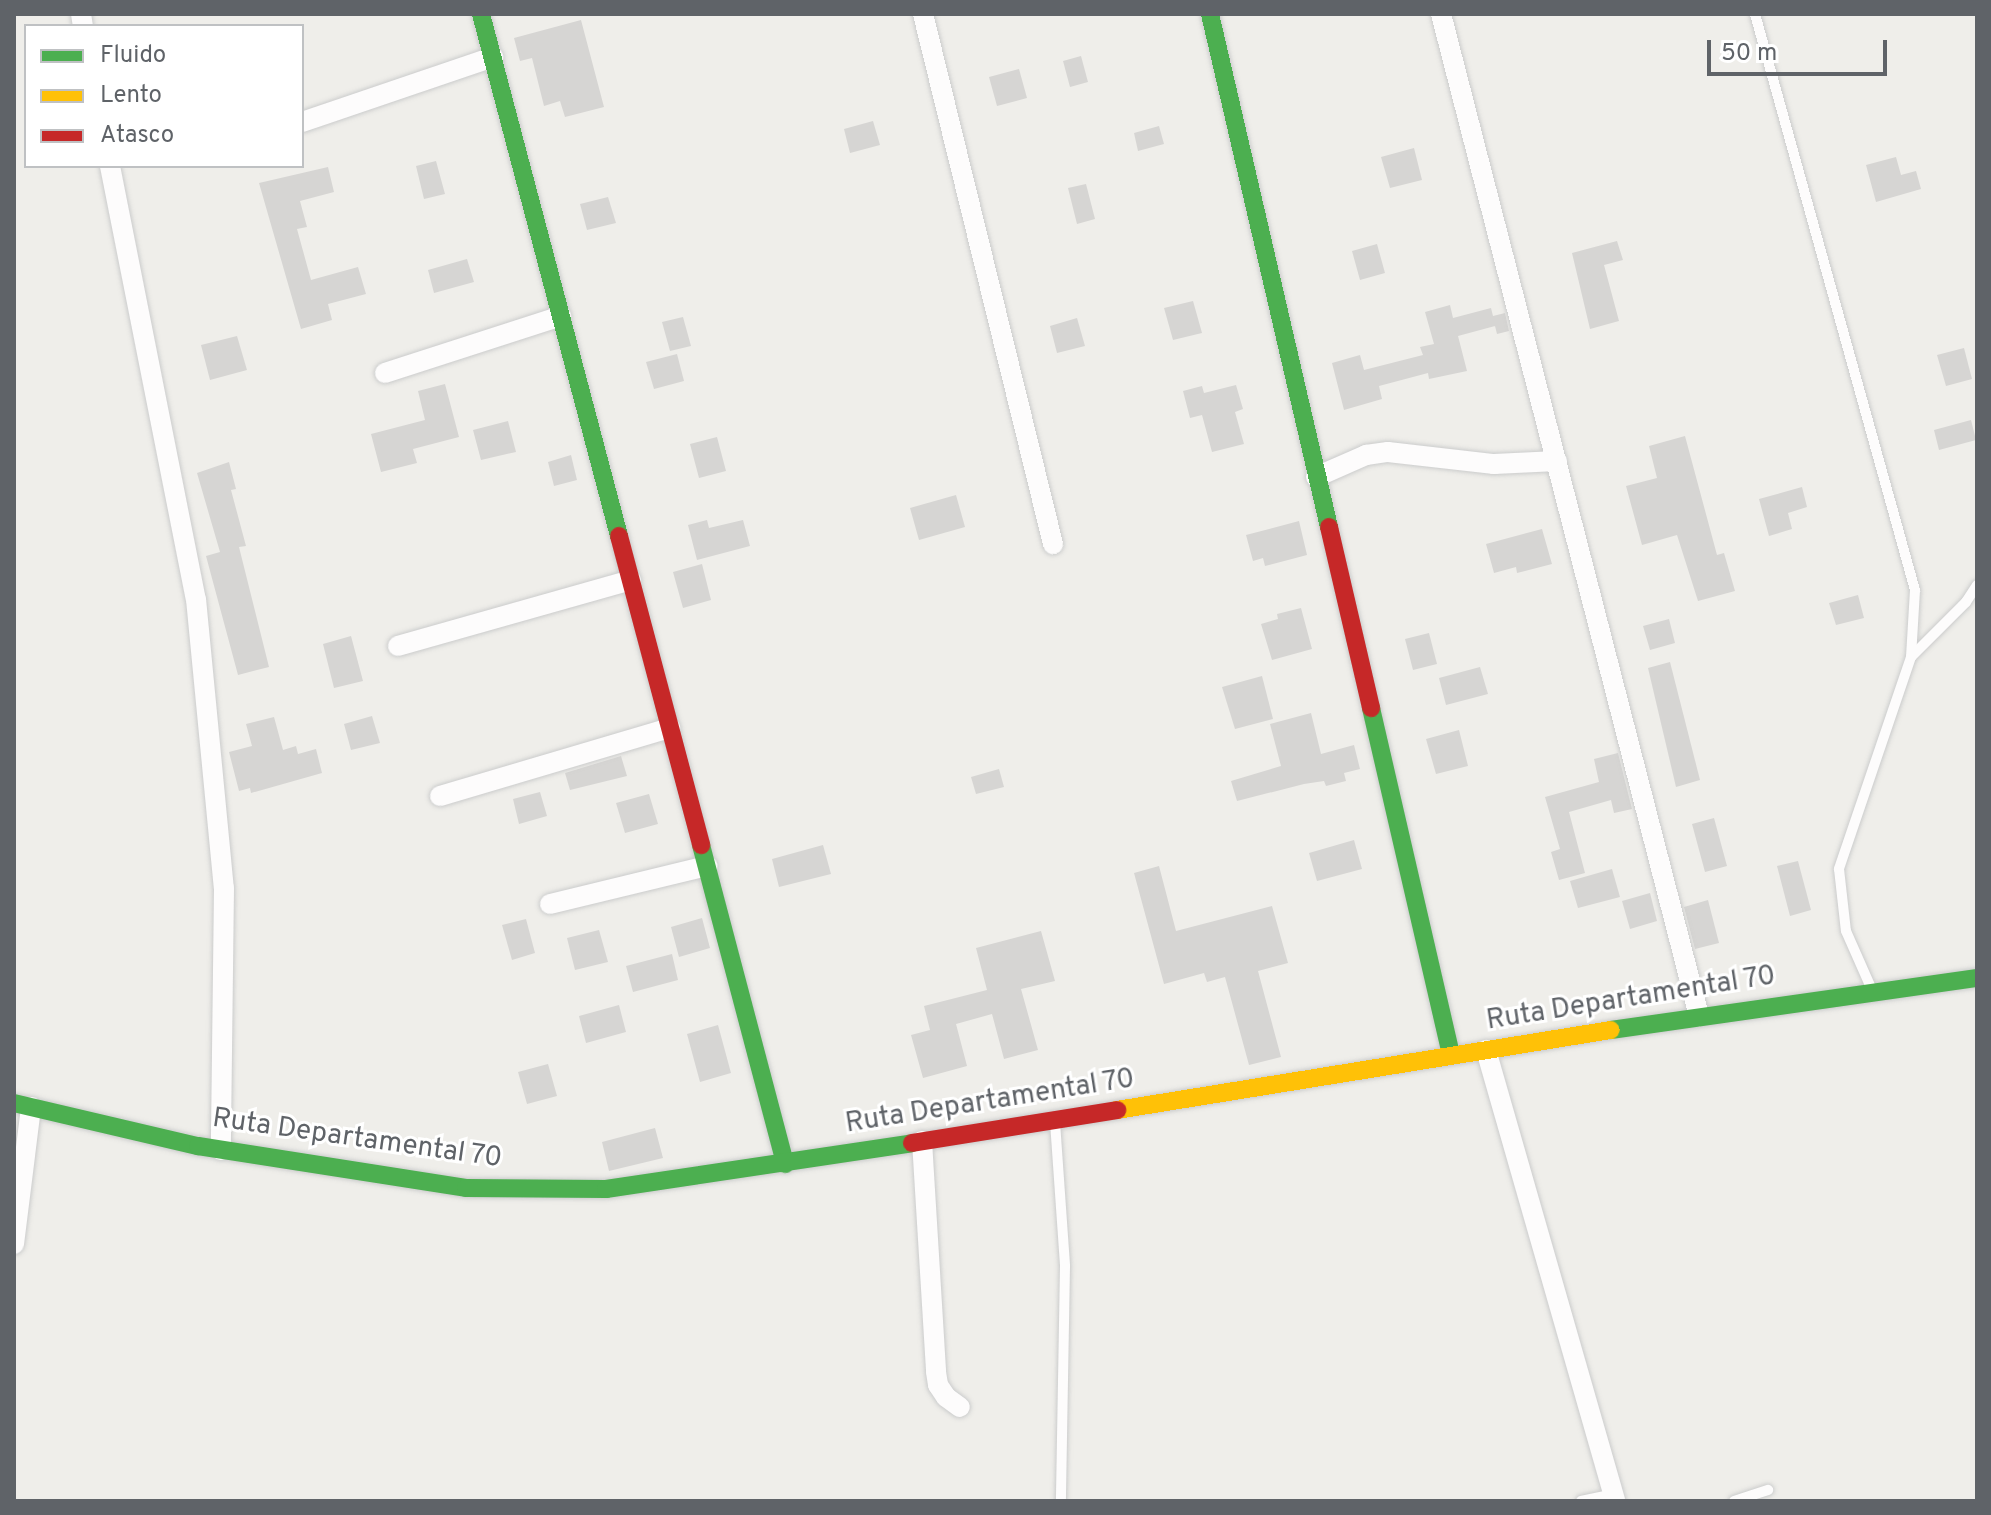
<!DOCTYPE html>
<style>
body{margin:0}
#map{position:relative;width:1991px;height:1515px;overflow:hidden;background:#efeeea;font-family:Overpass,sans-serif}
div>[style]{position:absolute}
.building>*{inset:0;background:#d6d5d3}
.roads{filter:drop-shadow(0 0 2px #cbcccc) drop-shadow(0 0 2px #cbcccc)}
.lane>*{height:10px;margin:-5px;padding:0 5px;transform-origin:5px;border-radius:5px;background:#fdfcfc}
.street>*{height:20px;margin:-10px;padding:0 10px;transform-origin:10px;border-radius:10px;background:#fdfcfc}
.fast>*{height:18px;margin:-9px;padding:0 9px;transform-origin:9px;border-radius:9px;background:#4caf50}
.slow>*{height:18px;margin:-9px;padding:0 9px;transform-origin:9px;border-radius:9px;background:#ffc107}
.jam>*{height:18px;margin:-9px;padding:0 9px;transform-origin:9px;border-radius:9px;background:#c62828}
span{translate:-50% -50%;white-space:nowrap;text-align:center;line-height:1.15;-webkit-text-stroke:6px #fff;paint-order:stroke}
.street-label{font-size:28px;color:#5f6368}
.frame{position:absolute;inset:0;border:16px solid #5f6368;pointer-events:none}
.legend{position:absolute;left:24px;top:24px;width:280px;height:144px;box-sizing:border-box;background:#fff;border:2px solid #bfc1c3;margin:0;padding:10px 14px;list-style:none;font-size:24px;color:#5f6368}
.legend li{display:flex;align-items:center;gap:16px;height:40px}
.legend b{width:40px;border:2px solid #bfc1c3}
.scale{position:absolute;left:1707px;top:40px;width:180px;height:36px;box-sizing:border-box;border:4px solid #5f6368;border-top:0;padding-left:10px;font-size:24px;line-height:28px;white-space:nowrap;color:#5f6368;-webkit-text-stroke:6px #fff;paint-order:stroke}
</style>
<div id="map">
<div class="building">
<div style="clip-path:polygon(581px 20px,604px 107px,565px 117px,560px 101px,544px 106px,532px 58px,520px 61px,514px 38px)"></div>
<div style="clip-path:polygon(1081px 56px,1088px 82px,1070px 87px,1063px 61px)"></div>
<div style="clip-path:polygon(1019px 69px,1027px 98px,997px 106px,989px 77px)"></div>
<div style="clip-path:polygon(873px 121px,880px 145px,850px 153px,844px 129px)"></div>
<div style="clip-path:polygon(1159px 126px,1164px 144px,1138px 151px,1134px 133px)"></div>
<div style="clip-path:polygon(1414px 148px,1422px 180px,1390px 188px,1381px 157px)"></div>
<div style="clip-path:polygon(1896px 157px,1901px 175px,1916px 171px,1921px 189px,1876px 202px,1866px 165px)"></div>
<div style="clip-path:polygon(436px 161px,445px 194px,424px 199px,416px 166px)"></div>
<div style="clip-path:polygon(328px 167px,334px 192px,300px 201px,307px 227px,297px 229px,311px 280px,358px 267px,366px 294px,328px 304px,332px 320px,301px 329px,259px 183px)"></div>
<div style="clip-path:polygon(1086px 184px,1095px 219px,1077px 224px,1068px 188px)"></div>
<div style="clip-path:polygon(608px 197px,616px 223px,587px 230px,580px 204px)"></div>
<div style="clip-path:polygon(1617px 241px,1623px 260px,1604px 265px,1619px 321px,1590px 329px,1572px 253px)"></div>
<div style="clip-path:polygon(1377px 244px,1385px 273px,1360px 280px,1352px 251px)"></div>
<div style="clip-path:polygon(467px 259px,474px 282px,434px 293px,428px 270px)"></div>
<div style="clip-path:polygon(1193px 301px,1202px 333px,1173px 340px,1164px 308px)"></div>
<div style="clip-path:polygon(1450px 305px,1453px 318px,1491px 308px,1493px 316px,1505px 313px,1509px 331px,1497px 334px,1493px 318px,1495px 326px,1458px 336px,1467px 371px,1429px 379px,1428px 373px,1379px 386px,1382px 399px,1344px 410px,1332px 363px,1360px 355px,1364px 370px,1423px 355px,1420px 347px,1434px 344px,1425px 312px)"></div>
<div style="clip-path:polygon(683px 317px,691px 346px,670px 351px,662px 322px)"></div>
<div style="clip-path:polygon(1077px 318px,1085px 346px,1057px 353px,1050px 326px)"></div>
<div style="clip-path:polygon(237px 336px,247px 370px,210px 380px,201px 345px)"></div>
<div style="clip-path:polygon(1964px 348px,1972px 379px,1946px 386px,1937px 355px)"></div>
<div style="clip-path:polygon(677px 354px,684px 381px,654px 389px,646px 362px)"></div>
<div style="clip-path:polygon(445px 384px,459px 437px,413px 449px,417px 463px,381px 472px,371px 434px,425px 420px,418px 391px)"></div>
<div style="clip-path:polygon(1236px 385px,1243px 409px,1235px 412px,1244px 444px,1212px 452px,1202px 415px,1190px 418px,1183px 391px,1202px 386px,1204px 393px)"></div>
<div style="clip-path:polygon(1971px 420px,1976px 440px,1939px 450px,1934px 430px)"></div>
<div style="clip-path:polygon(508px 421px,516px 452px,481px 460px,473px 430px)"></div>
<div style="clip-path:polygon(1685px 436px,1717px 555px,1724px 553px,1735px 591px,1698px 601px,1677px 535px,1642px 545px,1626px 486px,1657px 478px,1649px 446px)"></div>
<div style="clip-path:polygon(717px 437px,726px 471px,699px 478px,690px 444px)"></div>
<div style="clip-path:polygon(571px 455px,577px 480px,554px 486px,548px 462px)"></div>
<div style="clip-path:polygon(229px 462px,236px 489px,231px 490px,246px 546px,239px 547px,269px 667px,238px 675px,206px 556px,220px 552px,197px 473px)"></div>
<div style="clip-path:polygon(1802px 487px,1807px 507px,1788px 513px,1792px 529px,1769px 536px,1759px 499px)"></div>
<div style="clip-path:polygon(956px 495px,965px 527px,919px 540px,910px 508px)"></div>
<div style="clip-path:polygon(707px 520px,709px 528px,743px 520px,750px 546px,697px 560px,688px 525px)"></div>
<div style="clip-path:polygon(1299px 521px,1307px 555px,1265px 566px,1263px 558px,1253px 561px,1246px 535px)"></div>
<div style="clip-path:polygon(1542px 529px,1552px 564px,1517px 573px,1516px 567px,1494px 573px,1486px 544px)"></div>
<div style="clip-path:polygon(702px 564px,711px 600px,683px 608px,673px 572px)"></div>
<div style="clip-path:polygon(1858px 595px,1864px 618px,1836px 625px,1829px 603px)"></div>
<div style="clip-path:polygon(1301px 608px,1312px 649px,1272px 660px,1261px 624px,1278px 619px,1277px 614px)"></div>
<div style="clip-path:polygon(1669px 619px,1675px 643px,1650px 650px,1643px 626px)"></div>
<div style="clip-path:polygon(1429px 633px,1437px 664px,1413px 670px,1405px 639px)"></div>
<div style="clip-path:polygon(351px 636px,363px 681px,334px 688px,323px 644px)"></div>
<div style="clip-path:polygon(1670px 662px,1700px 780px,1676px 787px,1648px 668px)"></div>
<div style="clip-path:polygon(1480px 667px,1488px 694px,1446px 705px,1439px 678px)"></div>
<div style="clip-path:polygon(1262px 676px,1273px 719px,1235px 729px,1222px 687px)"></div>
<div style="clip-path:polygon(1311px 713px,1321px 754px,1354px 745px,1360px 769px,1344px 773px,1346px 781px,1326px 786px,1324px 781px,1304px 784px,1237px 801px,1231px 781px,1281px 766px,1270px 724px)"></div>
<div style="clip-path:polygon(372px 716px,380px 743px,351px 750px,344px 724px)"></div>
<div style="clip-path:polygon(274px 717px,283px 750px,296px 746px,298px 754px,316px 749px,322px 773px,251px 793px,250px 788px,239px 791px,229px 752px,252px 746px,246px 724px)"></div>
<div style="clip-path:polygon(1459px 730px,1468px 766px,1436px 774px,1426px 739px)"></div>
<div style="clip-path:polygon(1618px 753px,1632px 809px,1614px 813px,1611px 800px,1569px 812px,1585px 873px,1559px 880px,1551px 852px,1560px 849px,1545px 797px,1599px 782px,1594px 759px)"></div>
<div style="clip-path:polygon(621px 756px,627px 776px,570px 790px,565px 773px)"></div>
<div style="clip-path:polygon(999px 769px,1004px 787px,976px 794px,971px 777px)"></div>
<div style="clip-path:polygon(540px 792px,547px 816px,519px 824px,513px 799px)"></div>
<div style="clip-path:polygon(649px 794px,658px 824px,625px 833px,616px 803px)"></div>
<div style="clip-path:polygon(1714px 818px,1727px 866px,1705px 872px,1692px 824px)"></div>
<div style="clip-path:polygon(1354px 840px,1362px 869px,1317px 881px,1309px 853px)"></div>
<div style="clip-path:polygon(823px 845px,831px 874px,779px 887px,772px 859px)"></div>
<div style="clip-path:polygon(1798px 861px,1811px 910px,1790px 916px,1777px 866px)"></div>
<div style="clip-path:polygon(1159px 866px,1176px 931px,1272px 906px,1288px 963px,1258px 971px,1281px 1057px,1249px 1065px,1225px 977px,1207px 982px,1204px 973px,1164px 984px,1134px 873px)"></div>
<div style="clip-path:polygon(1612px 869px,1620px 897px,1578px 908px,1570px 881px)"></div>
<div style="clip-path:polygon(1650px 893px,1657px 921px,1630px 929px,1622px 901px)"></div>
<div style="clip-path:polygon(1708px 900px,1719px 943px,1695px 949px,1684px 907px)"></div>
<div style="clip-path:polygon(702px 918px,710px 948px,679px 957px,671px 927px)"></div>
<div style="clip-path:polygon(526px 919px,535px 953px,512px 960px,502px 925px)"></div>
<div style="clip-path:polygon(599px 930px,608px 962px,575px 970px,567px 938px)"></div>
<div style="clip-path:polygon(1041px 931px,1055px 981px,1021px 989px,1038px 1050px,1004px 1059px,992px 1014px,956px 1024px,967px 1066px,923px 1078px,911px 1035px,930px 1030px,924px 1006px,987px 990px,976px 948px)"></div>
<div style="clip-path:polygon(672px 954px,678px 980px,633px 992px,626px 966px)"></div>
<div style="clip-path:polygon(619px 1005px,626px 1032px,586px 1043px,579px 1016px)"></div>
<div style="clip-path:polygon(718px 1025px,731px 1073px,700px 1082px,687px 1034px)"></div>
<div style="clip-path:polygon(548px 1064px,557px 1096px,527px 1104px,518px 1072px)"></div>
<div style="clip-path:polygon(655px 1128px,663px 1158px,609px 1171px,602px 1142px)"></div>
</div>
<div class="roads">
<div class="lane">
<div style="left:1755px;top:14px;width:598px;rotate:74.48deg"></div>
<div style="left:1915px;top:590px;width:67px;rotate:93.4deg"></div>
<div style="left:1911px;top:657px;width:224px;rotate:108.8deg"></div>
<div style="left:1839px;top:869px;width:62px;rotate:83.6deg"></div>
<div style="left:1846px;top:931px;width:64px;rotate:66.2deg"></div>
<div style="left:1911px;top:657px;width:78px;rotate:-45deg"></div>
<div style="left:1966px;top:602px;width:20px;rotate:-57deg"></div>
<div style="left:1055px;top:1122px;width:144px;rotate:86deg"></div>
<div style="left:1065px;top:1266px;width:235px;rotate:91deg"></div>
<div style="left:1581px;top:1501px;width:33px;rotate:-12deg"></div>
<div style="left:1734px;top:1501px;width:36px;rotate:-18deg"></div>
</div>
<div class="street">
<div style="left:81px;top:14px;width:12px;rotate:81deg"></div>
<div style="left:923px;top:14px;width:546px;rotate:76.22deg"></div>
<div style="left:1441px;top:14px;width:1035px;rotate:75.56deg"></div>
<div style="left:302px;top:122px;width:202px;rotate:-18.8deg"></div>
<div style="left:110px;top:166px;width:441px;rotate:78.8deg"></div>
<div style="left:196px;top:599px;width:290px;rotate:84.5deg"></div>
<div style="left:224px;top:888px;width:262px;rotate:90.7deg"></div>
<div style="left:385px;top:373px;width:185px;rotate:-17.9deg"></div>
<div style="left:1316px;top:477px;width:55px;rotate:-23.7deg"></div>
<div style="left:1366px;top:455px;width:22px;rotate:-8deg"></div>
<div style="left:1388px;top:452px;width:107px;rotate:6.5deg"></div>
<div style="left:1494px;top:464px;width:63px;rotate:-2.7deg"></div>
<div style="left:398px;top:646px;width:242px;rotate:-15.8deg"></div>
<div style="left:440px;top:796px;width:240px;rotate:-16.5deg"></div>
<div style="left:550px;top:904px;width:162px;rotate:-13.6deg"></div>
<div style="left:1486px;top:1050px;width:469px;rotate:74deg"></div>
<div style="left:922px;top:1141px;width:231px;rotate:86.5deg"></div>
<div style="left:936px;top:1372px;width:13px;rotate:81deg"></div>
<div style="left:938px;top:1385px;width:14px;rotate:56deg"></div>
<div style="left:946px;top:1397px;width:17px;rotate:36deg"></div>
<div style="left:14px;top:1244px;width:138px;rotate:-82.9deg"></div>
</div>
<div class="fast">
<div style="left:481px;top:14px;width:540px;rotate:75.19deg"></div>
<div style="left:1210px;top:14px;width:527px;rotate:76.94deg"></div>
<div style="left:1371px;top:708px;width:356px;rotate:77deg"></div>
<div style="left:701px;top:845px;width:330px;rotate:75.2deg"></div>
<div style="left:1611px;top:1030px;width:370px;rotate:-8.1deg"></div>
<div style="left:14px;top:1103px;width:189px;rotate:13.2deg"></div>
<div style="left:198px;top:1146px;width:271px;rotate:8.9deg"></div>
<div style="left:466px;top:1188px;width:140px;rotate:0.4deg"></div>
<div style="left:606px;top:1189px;width:309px;rotate:-8.5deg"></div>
</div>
<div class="slow">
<div style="left:1117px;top:1110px;width:500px;rotate:-9.2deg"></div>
</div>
<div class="jam">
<div style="left:1329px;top:527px;width:186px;rotate:76.9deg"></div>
<div style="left:619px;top:536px;width:320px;rotate:75.1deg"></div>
<div style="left:912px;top:1143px;width:208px;rotate:-9.1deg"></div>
</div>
</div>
<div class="street-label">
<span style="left:1631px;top:999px;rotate:-9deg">Ruta Departamental 70</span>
<span style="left:990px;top:1102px;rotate:-9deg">Ruta Departamental 70</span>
<span style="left:357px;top:1139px;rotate:8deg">Ruta Departamental 70</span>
</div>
<div class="frame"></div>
<ul class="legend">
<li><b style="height:10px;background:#4caf50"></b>Fluido</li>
<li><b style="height:10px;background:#ffc107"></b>Lento</li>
<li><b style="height:10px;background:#c62828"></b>Atasco</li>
</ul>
<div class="scale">50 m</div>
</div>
